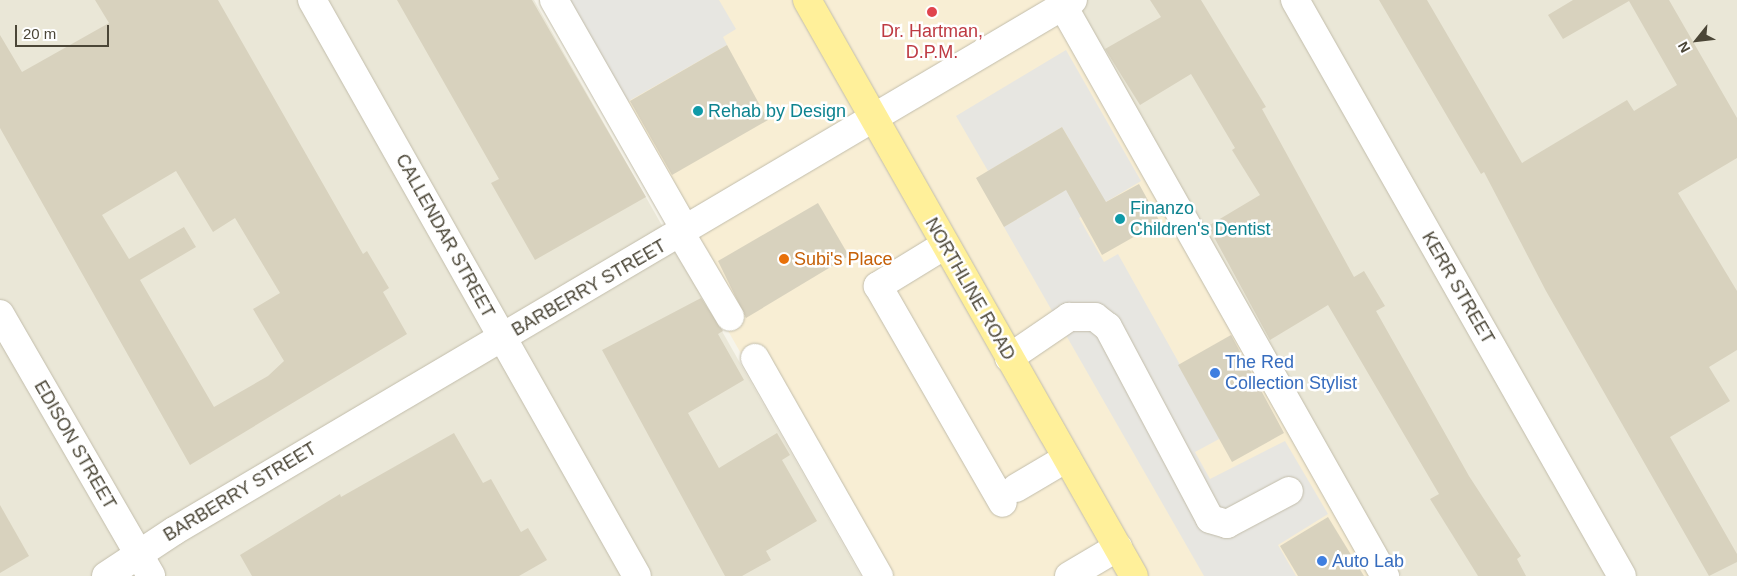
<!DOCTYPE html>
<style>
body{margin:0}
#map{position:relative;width:1737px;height:576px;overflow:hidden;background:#f6f4ea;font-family:Arial,sans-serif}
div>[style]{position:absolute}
.residential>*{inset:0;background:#eae7d7}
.commercial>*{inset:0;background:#f8eed4}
.parking>*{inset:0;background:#e7e6e1}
.building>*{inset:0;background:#d8d2be}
.roads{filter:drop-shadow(0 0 1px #c2bdab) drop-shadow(0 0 1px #c2bdab)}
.minor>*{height:28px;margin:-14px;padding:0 14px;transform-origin:14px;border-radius:14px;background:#fff}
.major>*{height:28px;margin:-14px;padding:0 14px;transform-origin:14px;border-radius:14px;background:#fff09a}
.dots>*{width:14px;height:14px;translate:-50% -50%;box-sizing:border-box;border:2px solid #fff;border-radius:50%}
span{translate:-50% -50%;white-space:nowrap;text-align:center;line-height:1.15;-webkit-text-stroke:5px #fff;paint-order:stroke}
.health-label{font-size:18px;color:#be3a42}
.culture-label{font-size:18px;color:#0d838f}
.left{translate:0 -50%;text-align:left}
.street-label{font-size:18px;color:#4b4637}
.food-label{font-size:18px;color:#c56008}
.shop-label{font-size:18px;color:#366cbe}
.north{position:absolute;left:1672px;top:15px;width:50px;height:50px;-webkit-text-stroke:4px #fff;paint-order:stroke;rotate:241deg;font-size:14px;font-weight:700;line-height:20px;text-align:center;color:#4b4637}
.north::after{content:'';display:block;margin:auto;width:18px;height:22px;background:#4b4637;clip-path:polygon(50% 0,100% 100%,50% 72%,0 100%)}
.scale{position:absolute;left:15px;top:25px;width:94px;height:22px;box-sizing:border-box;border:2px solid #4b4637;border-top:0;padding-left:6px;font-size:15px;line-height:18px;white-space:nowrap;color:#4b4637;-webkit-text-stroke:4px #fff;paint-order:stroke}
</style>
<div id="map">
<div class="residential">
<div style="clip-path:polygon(0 0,534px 0,861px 576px,0 576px)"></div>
<div style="clip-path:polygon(1074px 0,1737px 0,1737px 576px,1401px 576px)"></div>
</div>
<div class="commercial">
<div style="clip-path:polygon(554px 0,1059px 0,1385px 576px,868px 576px,675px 238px)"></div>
</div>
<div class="parking">
<div style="clip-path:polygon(570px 0,719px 0,736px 29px,723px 37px,727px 45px,627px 102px)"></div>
<div style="clip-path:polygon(1066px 50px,1141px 181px,1079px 218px,1104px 262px,1118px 254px,1221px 438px,1195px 452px,1210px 479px,1285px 441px,1328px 514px,1278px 545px,1296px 576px,1204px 576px,1004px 227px,1090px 175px,1062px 127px,988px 171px,956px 116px)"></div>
</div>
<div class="building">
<div style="clip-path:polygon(evenodd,95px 0,218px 0,363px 254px,367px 251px,389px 288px,383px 292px,407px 334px,190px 465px,0 128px,0 35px,22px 72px,109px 23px,95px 0,176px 171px,213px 232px,235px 218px,280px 293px,253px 309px,284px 361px,268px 376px,214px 407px,140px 280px,196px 247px,184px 227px,129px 259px,102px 215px,176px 171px)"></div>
<div style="clip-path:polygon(397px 0,532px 0,646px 197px,535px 260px,491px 183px,499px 179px)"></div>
<div style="clip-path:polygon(1150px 0,1201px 0,1266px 107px,1262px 109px,1354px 277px,1364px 271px,1385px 306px,1376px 311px,1469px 476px,1521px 556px,1517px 559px,1526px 576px,1478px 576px,1430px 499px,1439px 494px,1328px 305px,1270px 340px,1208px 226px,1260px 195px,1232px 150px,1235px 148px,1191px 74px,1140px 105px,1105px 49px,1161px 17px)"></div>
<div style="clip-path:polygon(1379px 0,1427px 0,1522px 163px,1627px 100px,1634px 111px,1677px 85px,1629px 1px,1563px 39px,1548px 15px,1573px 0,1669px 0,1737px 118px,1737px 158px,1678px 193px,1737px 291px,1737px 350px,1709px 367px,1730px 401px,1670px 437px,1737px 554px,1737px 562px,1709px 576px,1546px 291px,1484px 172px,1481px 174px)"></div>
<div style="clip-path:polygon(727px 45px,768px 120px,672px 175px,630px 101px)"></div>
<div style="clip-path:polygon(1062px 127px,1106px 202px,1139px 184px,1160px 222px,1102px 255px,1066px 190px,1004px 227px,976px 178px)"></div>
<div style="clip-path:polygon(818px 203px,849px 256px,746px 318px,718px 261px)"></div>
<div style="clip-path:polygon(701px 298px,723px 331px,718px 334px,744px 380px,688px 413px,719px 468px,777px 433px,790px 455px,782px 460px,817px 521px,766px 551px,771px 560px,742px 576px,725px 576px,602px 350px)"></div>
<div style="clip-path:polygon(1231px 335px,1284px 433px,1232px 462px,1178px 365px)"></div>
<div style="clip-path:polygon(454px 433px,483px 483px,491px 479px,521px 532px,528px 528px,547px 560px,519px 576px,252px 576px,240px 555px,340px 494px,341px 497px)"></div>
<div style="clip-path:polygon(0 505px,29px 556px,0 573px)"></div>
<div style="clip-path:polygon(1328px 517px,1364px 576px,1298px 576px,1280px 546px)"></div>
</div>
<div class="roads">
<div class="minor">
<div style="left:312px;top:0;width:661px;rotate:60.57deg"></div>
<div style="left:554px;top:0;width:266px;rotate:60.3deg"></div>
<div style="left:1295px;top:0;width:662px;rotate:60.42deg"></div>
<div style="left:1063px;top:6px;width:655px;rotate:60.54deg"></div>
<div style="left:681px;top:234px;width:96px;rotate:59.4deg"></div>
<div style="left:945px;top:245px;width:79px;rotate:148.5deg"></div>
<div style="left:878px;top:286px;width:250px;rotate:60.1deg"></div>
<div style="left:0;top:314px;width:302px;rotate:60deg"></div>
<div style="left:755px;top:358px;width:251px;rotate:60.4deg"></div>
<div style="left:1009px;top:358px;width:73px;rotate:-34.3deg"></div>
<div style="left:1069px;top:317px;width:26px"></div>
<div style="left:1095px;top:317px;width:16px;rotate:38deg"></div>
<div style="left:1108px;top:327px;width:217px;rotate:62deg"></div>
<div style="left:1210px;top:519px;width:18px;rotate:16deg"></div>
<div style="left:1227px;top:524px;width:70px;rotate:-28deg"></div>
<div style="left:1016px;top:488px;width:59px;rotate:-30.5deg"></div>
<div style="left:106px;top:576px;width:82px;rotate:-33.5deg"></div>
<div style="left:174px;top:531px;width:1044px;rotate:-30.57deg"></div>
<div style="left:1069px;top:576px;width:57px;rotate:-30.6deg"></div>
</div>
<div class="major">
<div style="left:807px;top:0;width:662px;rotate:60.42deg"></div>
</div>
</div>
<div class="dots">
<div style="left:932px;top:12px;background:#e0444e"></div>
<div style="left:698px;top:111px;background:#0f9aa8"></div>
<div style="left:1120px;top:219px;background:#0f9aa8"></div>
<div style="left:784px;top:259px;background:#e8710a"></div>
<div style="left:1215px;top:373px;background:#3f7fe0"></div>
<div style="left:1322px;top:561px;background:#3f7fe0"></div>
</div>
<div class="health-label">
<span style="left:932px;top:42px">Dr. Hartman,<br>D.P.M.</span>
</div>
<div class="culture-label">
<span class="left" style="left:708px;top:111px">Rehab by Design</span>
<span class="left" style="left:1130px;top:219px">Finanzo<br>Children's Dentist</span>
</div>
<div class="street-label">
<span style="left:445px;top:236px;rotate:61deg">CALLENDAR STREET</span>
<span style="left:589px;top:288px;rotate:-30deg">BARBERRY STREET</span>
<span style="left:1458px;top:288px;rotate:60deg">KERR STREET</span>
<span style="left:970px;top:289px;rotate:60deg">NORTHLINE ROAD</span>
<span style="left:75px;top:445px;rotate:60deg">EDISON STREET</span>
<span style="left:240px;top:492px;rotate:-31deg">BARBERRY STREET</span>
</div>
<div class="food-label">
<span class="left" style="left:794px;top:259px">Subi's Place</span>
</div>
<div class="shop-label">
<span class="left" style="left:1225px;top:373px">The Red<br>Collection Stylist</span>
<span class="left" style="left:1332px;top:561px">Auto Lab</span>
</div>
<div class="north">N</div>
<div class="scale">20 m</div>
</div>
